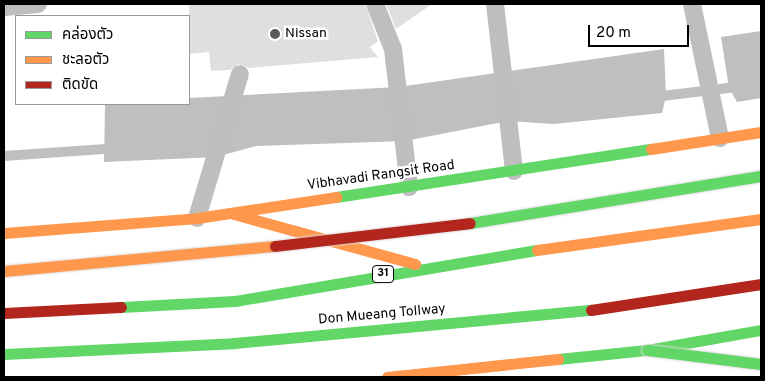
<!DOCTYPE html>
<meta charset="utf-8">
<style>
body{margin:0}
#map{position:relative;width:765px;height:381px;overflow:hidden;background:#fff;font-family:Overpass,"Noto Sans Thai",sans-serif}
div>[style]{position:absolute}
.water>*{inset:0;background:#bfbfbf}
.stream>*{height:10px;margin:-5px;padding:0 5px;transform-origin:5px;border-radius:5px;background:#bfbfbf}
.building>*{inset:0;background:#dfdfdf}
.lane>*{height:18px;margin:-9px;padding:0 9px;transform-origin:9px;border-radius:9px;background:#bebebe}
.fast>*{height:11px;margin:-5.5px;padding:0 5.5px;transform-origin:5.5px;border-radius:5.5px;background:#63d668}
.slow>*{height:11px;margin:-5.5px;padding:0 5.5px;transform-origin:5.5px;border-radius:5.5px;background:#ff974d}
.jam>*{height:11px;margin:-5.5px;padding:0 5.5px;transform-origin:5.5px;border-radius:5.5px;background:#b3261e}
.bridges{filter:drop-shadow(0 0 1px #dbdbdb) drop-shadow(0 0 1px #dbdbdb)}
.fast-bridge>*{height:11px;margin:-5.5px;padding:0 5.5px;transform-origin:5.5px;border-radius:5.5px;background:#63d668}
.slow-bridge>*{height:11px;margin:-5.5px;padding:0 5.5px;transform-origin:5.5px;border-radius:5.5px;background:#ff974d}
.jam-bridge>*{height:11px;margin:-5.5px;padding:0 5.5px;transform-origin:5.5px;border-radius:5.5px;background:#b3261e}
.dots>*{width:14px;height:14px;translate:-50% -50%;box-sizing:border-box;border:2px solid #fff;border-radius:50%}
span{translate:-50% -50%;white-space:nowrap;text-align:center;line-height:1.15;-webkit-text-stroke:5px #fff;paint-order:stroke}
.shield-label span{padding:1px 4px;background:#fff;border:1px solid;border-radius:4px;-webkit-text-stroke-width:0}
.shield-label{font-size:12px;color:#000;font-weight:700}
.poi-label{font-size:14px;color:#000}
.left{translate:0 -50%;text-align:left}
.street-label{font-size:14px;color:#000}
.frame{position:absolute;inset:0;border:5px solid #000;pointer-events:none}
.legend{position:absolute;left:15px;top:15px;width:175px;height:90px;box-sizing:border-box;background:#fff;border:1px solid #999;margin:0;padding:6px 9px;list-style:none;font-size:15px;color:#000}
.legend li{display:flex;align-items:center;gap:10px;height:25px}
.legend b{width:25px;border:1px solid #999}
.scale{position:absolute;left:588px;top:25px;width:101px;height:22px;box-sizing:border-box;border:2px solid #000;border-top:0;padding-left:6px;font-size:15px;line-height:18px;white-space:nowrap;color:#000;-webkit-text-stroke:4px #fff;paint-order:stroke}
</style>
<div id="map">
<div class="water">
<div style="clip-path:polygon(761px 31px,761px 98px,737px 102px,729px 88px,721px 37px)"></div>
<div style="clip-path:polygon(664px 49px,666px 96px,662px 113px,554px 124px,508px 121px,405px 141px,256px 146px,216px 157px,104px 162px,105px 104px,189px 104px,189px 98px,398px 87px)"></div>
</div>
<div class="stream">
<div style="left:654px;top:97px;width:108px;rotate:-6.9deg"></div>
<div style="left:4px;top:156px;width:113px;rotate:-4deg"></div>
</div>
<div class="building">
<div style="clip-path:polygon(189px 4px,365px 4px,378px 41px,370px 47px,378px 57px,249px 68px,238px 64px,231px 70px,211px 71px,209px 52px,189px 54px)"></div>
<div style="clip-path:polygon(386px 4px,432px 4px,396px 29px)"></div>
</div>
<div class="lane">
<div style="left:375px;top:4px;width:48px;rotate:68.2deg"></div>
<div style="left:393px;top:49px;width:139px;rotate:83.4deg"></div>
<div style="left:495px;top:4px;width:168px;rotate:83.5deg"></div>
<div style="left:692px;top:4px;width:137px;rotate:78.2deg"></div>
<div style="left:4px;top:7px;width:34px;rotate:-5deg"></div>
<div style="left:197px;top:218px;width:150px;rotate:-73.4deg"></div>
</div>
<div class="fast">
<div style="left:336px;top:197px;width:319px;rotate:-8.7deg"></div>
<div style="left:121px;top:307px;width:114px;rotate:-3deg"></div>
<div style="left:235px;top:301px;width:306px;rotate:-9.6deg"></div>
<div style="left:4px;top:354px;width:230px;rotate:-2.7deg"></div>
<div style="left:234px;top:343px;width:359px;rotate:-5.3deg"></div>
<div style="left:558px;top:359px;width:89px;rotate:-5.8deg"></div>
<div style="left:647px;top:350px;width:116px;rotate:-10deg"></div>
</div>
<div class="slow">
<div style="left:651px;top:149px;width:111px;rotate:-8.8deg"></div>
<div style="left:230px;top:213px;width:192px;rotate:15.4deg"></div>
<div style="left:4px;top:233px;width:194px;rotate:-4.4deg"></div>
<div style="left:197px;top:218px;width:141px;rotate:-8.6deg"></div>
<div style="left:537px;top:250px;width:226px;rotate:-7.9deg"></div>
<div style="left:387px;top:377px;width:172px;rotate:-6deg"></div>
</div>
<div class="jam">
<div style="left:591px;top:310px;width:172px;rotate:-8.7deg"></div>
<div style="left:4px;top:313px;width:117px;rotate:-2.9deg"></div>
</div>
<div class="bridges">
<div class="fast-bridge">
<div style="left:470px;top:223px;width:295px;rotate:-9.2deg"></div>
<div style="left:647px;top:350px;width:115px;rotate:7deg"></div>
</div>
<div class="slow-bridge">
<div style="left:4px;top:271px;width:272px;rotate:-5.3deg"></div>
</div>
<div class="jam-bridge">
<div style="left:275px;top:246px;width:196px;rotate:-6.7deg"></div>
</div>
</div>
<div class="dots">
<div style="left:275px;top:34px;background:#595959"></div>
</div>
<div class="shield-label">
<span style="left:383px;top:274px">31</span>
</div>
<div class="poi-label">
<span class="left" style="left:285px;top:34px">Nissan</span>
</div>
<div class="street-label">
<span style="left:381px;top:176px;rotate:-8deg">Vibhavadi Rangsit Road</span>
<span style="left:382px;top:315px;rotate:-5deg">Don Mueang Tollway</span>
</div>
<div class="frame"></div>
<ul class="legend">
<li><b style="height:6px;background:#63d668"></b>คล่องตัว</li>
<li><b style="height:6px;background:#ff974d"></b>ชะลอตัว</li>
<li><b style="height:6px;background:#b3261e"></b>ติดขัด</li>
</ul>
<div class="scale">20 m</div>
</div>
